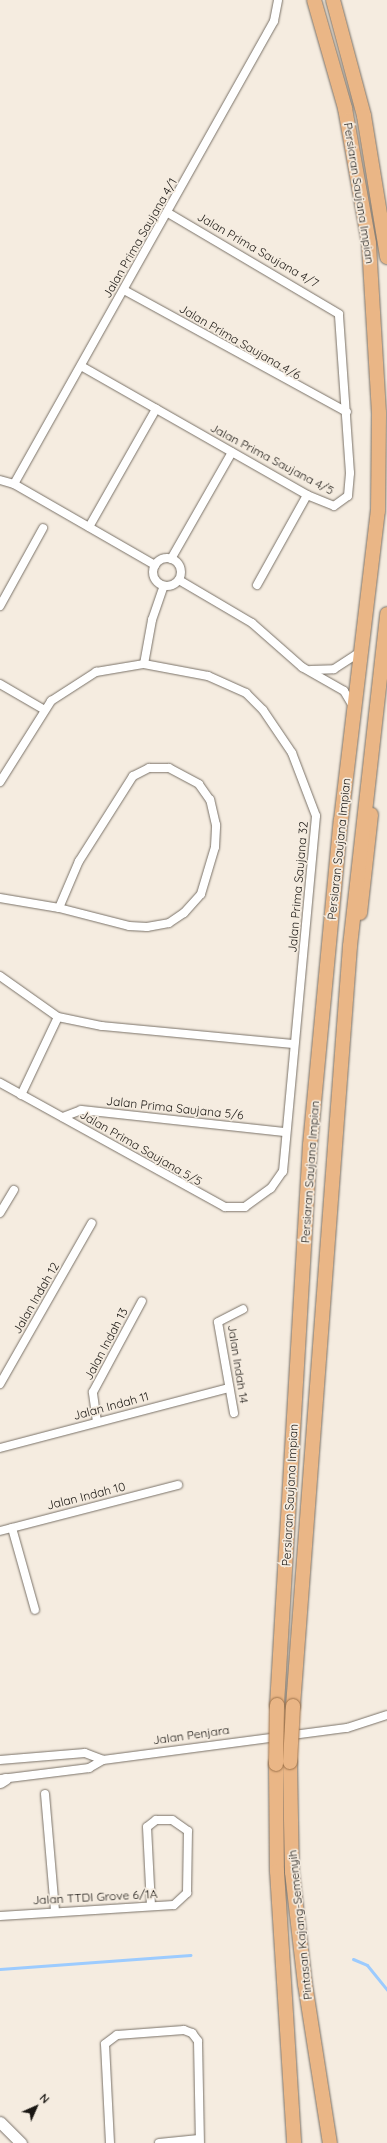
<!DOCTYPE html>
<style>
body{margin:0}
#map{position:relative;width:387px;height:2143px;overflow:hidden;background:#f5ece0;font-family:Quicksand,sans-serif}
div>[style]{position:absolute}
.stream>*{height:3px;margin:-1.5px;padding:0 1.5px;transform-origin:1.5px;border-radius:1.5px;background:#9ccbfe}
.roads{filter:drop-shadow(0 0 1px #7a7268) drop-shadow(0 0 1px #7a7268)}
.minor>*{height:8px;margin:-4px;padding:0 4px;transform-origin:4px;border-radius:4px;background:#fff}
.minor>.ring{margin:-4px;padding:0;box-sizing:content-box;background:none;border:8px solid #fff;border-radius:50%}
.tertiary>*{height:11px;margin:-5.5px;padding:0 5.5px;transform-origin:5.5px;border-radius:5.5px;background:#fff}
.trunk>*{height:14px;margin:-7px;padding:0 7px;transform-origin:7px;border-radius:7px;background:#eab686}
.bridges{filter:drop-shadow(0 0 1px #9d724a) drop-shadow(0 0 1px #9d724a)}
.trunk-bridge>*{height:14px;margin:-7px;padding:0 7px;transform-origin:7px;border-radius:7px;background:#eab686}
span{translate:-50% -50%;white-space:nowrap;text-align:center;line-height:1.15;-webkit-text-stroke:3.5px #f5ece0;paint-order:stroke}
.street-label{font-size:12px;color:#1a1713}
.north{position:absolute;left:16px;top:2087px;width:40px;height:40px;-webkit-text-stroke:3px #f5ece0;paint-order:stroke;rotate:45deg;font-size:11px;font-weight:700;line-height:16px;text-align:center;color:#1a1713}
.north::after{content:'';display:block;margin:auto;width:14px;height:18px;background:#1a1713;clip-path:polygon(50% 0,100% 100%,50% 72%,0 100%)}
</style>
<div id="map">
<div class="stream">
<div style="left:353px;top:1959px;width:15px;rotate:23deg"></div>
<div style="left:367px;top:1965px;width:32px;rotate:51deg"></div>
<div style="left:0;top:1969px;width:191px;rotate:-4.2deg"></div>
</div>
<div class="roads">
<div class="minor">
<div style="left:124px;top:290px;width:254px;rotate:28.7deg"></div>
<div style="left:81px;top:366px;width:260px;rotate:29.7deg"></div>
<div style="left:307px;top:495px;width:29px;rotate:22deg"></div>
<div style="left:334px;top:506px;width:17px;rotate:-36deg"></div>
<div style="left:348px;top:496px;width:23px;rotate:-85deg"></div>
<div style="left:350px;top:473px;width:159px;rotate:-94deg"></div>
<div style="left:339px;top:314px;width:199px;rotate:-149.4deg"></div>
<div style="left:0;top:480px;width:15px;rotate:16deg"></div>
<div style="left:14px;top:484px;width:163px;rotate:29.9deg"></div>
<div style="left:14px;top:484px;width:531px;rotate:-60.68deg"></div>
<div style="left:274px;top:21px;width:21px;rotate:-79deg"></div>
<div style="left:89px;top:527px;width:136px;rotate:-60.4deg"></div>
<div class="ring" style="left:153px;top:558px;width:20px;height:20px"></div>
<div style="left:171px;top:559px;width:123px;rotate:-60.3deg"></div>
<div style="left:179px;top:580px;width:85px;rotate:30.5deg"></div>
<div style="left:252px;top:623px;width:67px;rotate:41.3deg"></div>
<div style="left:302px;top:667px;width:48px;rotate:29.7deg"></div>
<div style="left:344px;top:691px;width:17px;rotate:59deg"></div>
<div style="left:257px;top:585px;width:103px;rotate:-60.9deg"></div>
<div style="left:0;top:606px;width:89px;rotate:-61.1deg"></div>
<div style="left:144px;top:664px;width:45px;rotate:-79.7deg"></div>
<div style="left:152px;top:620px;width:36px;rotate:-71deg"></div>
<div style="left:311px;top:670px;width:23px;rotate:-2deg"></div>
<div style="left:334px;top:669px;width:31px;rotate:-33deg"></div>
<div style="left:0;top:684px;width:50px;rotate:30.2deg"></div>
<div style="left:0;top:782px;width:96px;rotate:-57.8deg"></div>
<div style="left:51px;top:701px;width:54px;rotate:-32.8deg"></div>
<div style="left:96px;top:672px;width:49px;rotate:-9.5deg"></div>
<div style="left:144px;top:664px;width:65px;rotate:10.6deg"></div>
<div style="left:208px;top:676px;width:42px;rotate:24.1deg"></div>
<div style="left:246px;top:693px;width:24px;rotate:45deg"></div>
<div style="left:263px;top:710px;width:52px;rotate:56deg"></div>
<div style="left:292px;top:753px;width:67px;rotate:69.1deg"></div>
<div style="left:316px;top:816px;width:357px;rotate:95.3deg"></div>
<div style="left:283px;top:1171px;width:21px;rotate:125deg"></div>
<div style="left:271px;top:1188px;width:32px;rotate:144deg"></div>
<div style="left:245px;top:1207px;width:20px;rotate:180deg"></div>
<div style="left:225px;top:1207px;width:257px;rotate:-151.1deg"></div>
<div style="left:0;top:898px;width:60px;rotate:9.6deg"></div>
<div style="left:59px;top:908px;width:72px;rotate:14.4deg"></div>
<div style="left:129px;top:926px;width:18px;rotate:3deg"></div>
<div style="left:147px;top:927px;width:22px;rotate:-10deg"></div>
<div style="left:169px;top:923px;width:18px;rotate:-34deg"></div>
<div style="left:184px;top:913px;width:25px;rotate:-48deg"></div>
<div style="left:201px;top:894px;width:49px;rotate:-73.4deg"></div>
<div style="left:215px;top:847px;width:22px;rotate:-87deg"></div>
<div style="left:216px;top:825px;width:26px;rotate:-103deg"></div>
<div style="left:210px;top:800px;width:19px;rotate:-125deg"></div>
<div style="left:199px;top:784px;width:34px;rotate:-152deg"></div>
<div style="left:169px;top:768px;width:20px;rotate:180deg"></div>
<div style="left:149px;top:768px;width:18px;rotate:153deg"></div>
<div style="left:133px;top:776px;width:101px;rotate:122.4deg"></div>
<div style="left:79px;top:861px;width:51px;rotate:113.1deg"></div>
<div style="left:0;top:976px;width:71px;rotate:35.3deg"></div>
<div style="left:58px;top:1017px;width:45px;rotate:11.6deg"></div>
<div style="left:102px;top:1026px;width:193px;rotate:5.4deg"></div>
<div style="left:21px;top:1095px;width:86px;rotate:-64.6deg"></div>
<div style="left:63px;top:1117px;width:19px;rotate:-21deg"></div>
<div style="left:81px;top:1110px;width:205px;rotate:6.2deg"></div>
<div style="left:0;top:1213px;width:27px;rotate:-59deg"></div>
<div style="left:0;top:1384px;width:185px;rotate:-60.3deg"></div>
<div style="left:234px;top:1413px;width:92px;rotate:-100deg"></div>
<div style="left:218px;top:1322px;width:28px;rotate:-27deg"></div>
<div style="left:97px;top:1422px;width:30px;rotate:-98deg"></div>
<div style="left:93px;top:1392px;width:103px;rotate:-61.7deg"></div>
<div style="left:0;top:1448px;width:237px;rotate:-14.7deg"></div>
<div style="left:12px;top:1528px;width:85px;rotate:74.3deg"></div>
<div style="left:0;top:1531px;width:184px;rotate:-14.5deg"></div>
<div style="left:0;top:1760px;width:85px;rotate:-4.7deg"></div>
<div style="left:85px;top:1753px;width:19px;rotate:21deg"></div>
<div style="left:1px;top:1779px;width:89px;rotate:-7.1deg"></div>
<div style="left:89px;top:1768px;width:16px;rotate:-30deg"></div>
<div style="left:103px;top:1760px;width:246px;rotate:-7.5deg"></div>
<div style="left:347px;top:1728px;width:42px;rotate:-18deg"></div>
<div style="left:45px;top:1794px;width:117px;rotate:85.1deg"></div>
<div style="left:0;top:1916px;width:174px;rotate:-3.6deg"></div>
<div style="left:174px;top:1905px;width:18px;rotate:-43deg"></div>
<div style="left:187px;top:1893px;width:62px;rotate:-89.1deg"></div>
<div style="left:188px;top:1831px;width:19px;rotate:-145deg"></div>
<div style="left:172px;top:1820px;width:16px;rotate:180deg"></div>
<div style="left:156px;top:1820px;width:11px;rotate:142deg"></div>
<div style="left:147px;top:1827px;width:79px;rotate:87.1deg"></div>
<div style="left:110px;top:2143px;width:99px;rotate:-92.9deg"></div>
<div style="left:105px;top:2044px;width:15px;rotate:-37deg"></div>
<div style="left:117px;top:2035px;width:67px;rotate:-4.3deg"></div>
<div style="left:184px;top:2030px;width:9px;rotate:21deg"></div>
<div style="left:192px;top:2033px;width:10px;rotate:53deg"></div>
<div style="left:198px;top:2041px;width:102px;rotate:88.9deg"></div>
<div style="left:159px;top:2143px;width:40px;rotate:-5.7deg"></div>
</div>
<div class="tertiary">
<div style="left:0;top:1782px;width:6px;rotate:-31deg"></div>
<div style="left:0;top:2122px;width:30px;rotate:45deg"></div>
</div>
<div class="trunk">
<div style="left:333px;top:0;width:120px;rotate:75deg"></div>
<div style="left:364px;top:116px;width:143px;rotate:80.7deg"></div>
<div style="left:360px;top:913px;width:99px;rotate:-83.6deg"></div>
<div style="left:277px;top:1705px;width:561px;rotate:-86.63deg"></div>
<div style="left:310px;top:1145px;width:326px;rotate:-84.6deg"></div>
<div style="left:341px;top:820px;width:311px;rotate:-83.2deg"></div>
<div style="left:378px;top:511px;width:98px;rotate:-89.4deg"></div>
<div style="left:379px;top:413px;width:170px;rotate:-93.4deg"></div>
<div style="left:369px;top:243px;width:137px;rotate:-100.1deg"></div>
<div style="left:345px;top:108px;width:112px;rotate:-106deg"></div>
<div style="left:293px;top:1706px;width:762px;rotate:-85.71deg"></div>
<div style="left:350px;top:946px;width:334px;rotate:-83.6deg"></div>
<div style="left:290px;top:1762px;width:110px;rotate:89deg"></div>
<div style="left:292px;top:1872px;width:113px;rotate:83.4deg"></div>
<div style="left:305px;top:1984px;width:161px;rotate:81.1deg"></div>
<div style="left:276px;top:1764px;width:107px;rotate:89.5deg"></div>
<div style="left:277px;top:1871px;width:273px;rotate:86.4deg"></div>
</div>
</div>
<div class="bridges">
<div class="trunk-bridge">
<div style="left:290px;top:1762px;width:56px;rotate:-86.9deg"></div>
<div style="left:276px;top:1764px;width:59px;rotate:-89deg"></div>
</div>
</div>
<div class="street-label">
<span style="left:359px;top:193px;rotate:81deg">Persiaran Saujana Impian</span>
<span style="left:140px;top:238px;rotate:-60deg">Jalan Prima Saujana 4/1</span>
<span style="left:258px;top:250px;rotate:30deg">Jalan Prima Saujana 4/7</span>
<span style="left:240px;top:342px;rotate:30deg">Jalan Prima Saujana 4/6</span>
<span style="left:272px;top:459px;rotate:28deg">Jalan Prima Saujana 4/5</span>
<span style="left:339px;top:849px;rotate:-84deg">Persiaran Saujana Impian</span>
<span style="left:298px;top:887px;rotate:-85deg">Jalan Prima Saujana 32</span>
<span style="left:175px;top:1108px;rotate:6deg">Jalan Prima Saujana 5/6</span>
<span style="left:141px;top:1148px;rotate:30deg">Jalan Prima Saujana 5/5</span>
<span style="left:310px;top:1172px;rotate:-86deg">Persiaran Saujana Impian</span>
<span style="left:36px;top:1298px;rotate:-60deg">Jalan Indah 12</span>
<span style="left:106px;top:1344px;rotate:-62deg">Jalan Indah 13</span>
<span style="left:238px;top:1364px;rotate:81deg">Jalan Indah 14</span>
<span style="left:111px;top:1406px;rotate:-15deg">Jalan Indah 11</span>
<span style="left:290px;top:1495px;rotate:-87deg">Persiaran Saujana Impian</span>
<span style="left:86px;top:1496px;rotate:-14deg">Jalan Indah 10</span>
<span style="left:191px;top:1735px;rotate:-8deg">Jalan Penjara</span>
<span style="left:95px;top:1897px;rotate:-3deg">Jalan TTDI Grove 6/1A</span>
<span style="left:300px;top:1925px;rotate:-96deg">Pintasan Kajang-Semenyih</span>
</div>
<div class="north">N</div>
</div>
